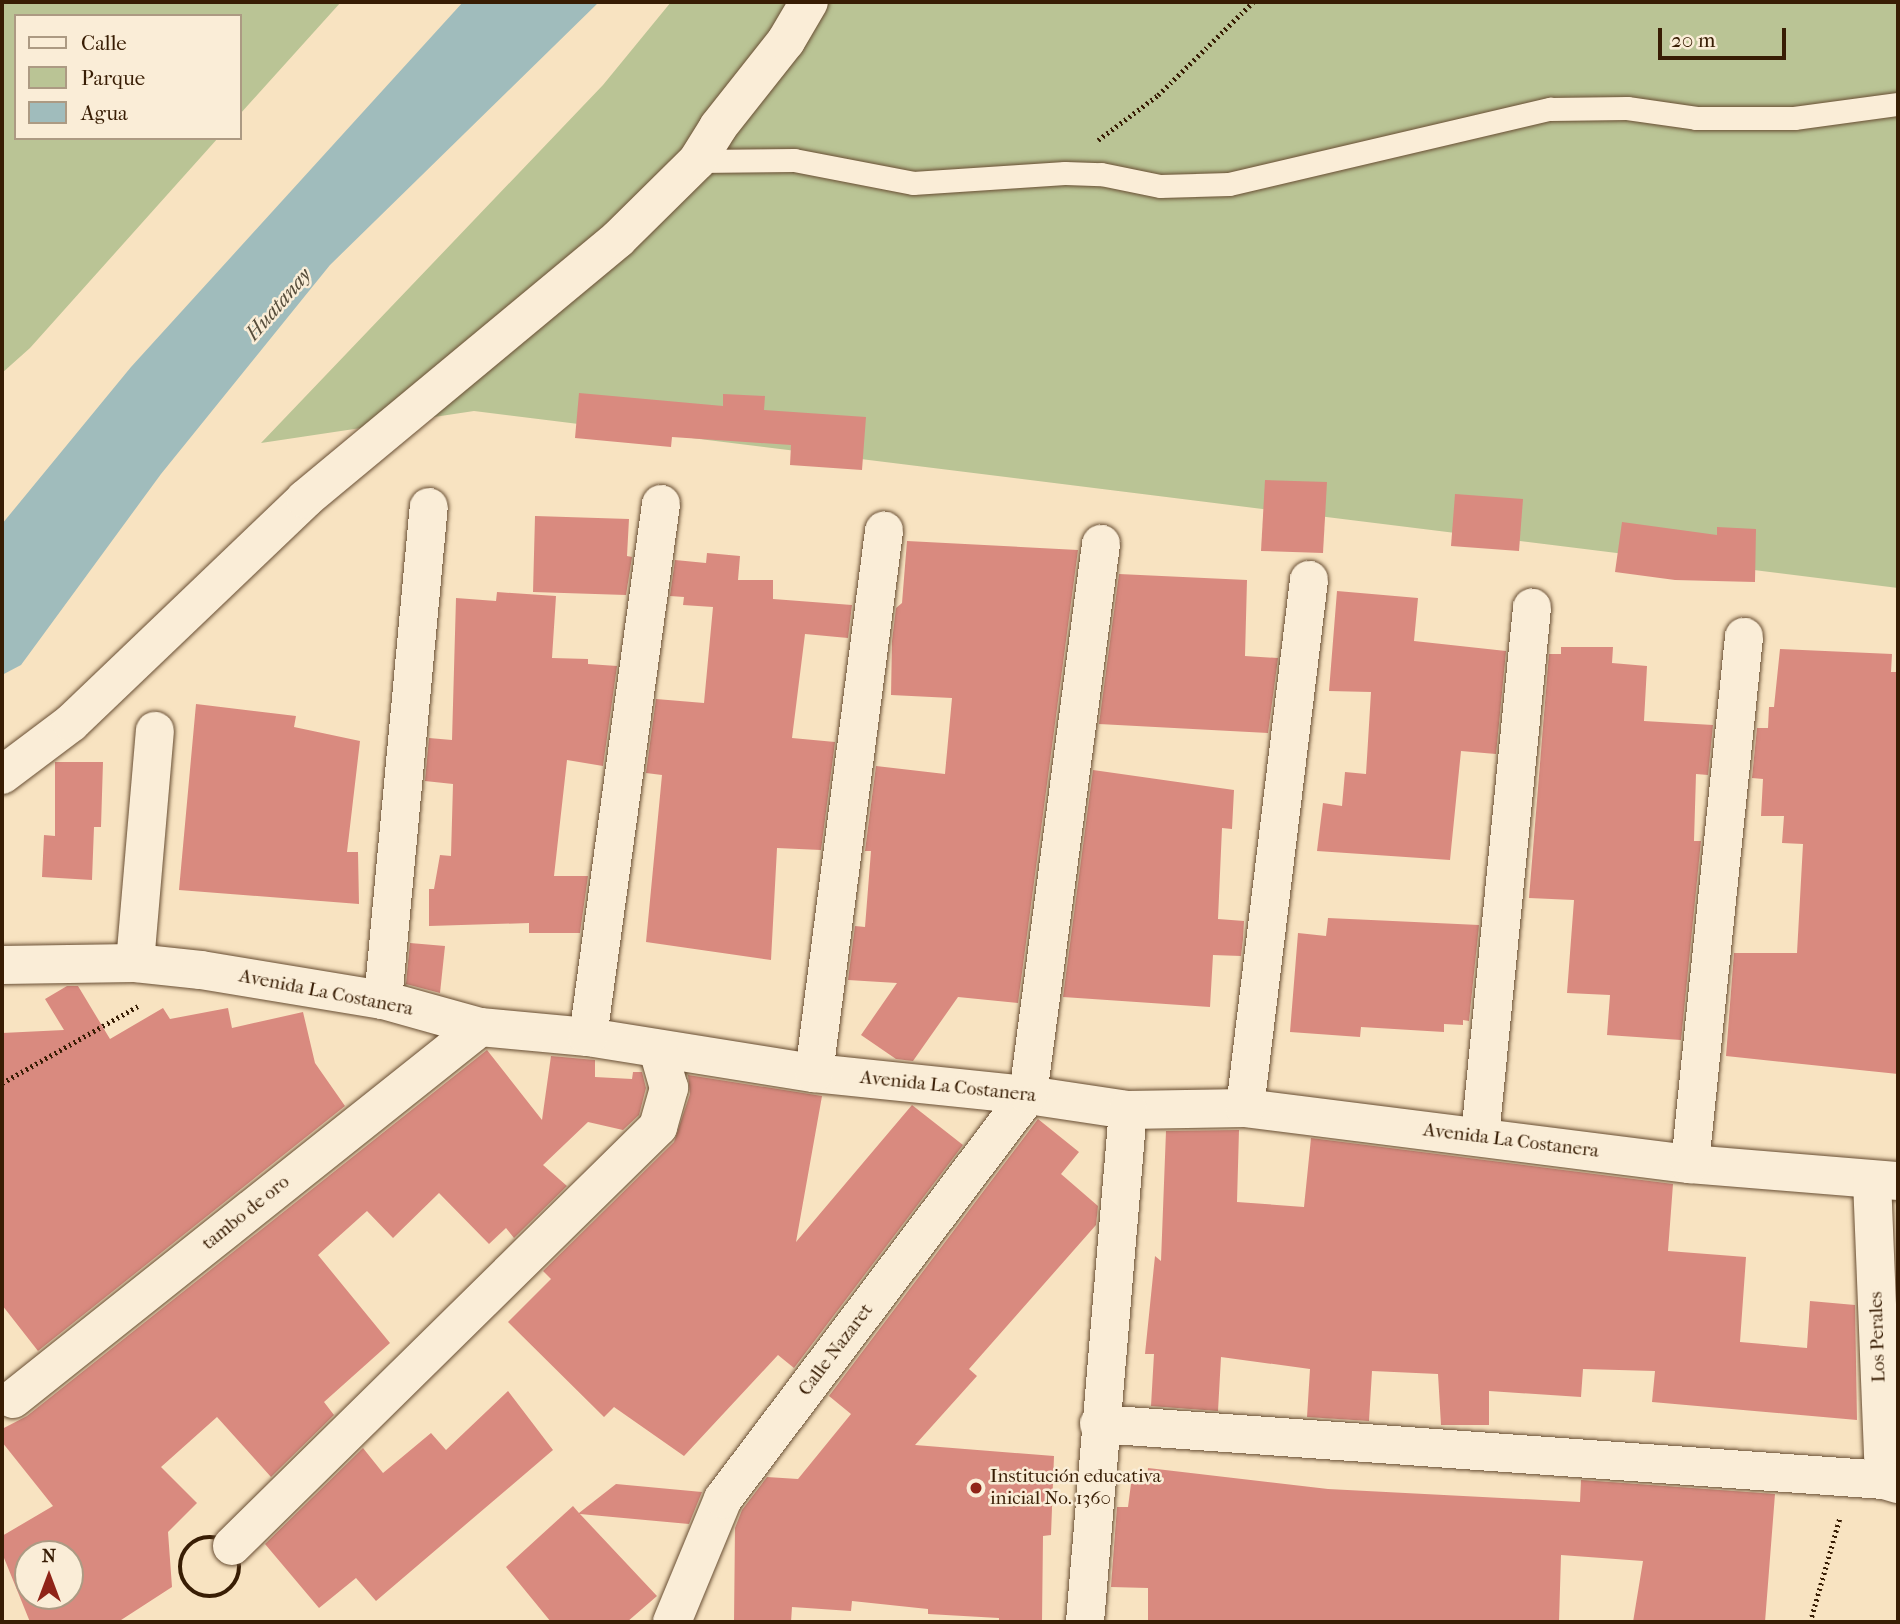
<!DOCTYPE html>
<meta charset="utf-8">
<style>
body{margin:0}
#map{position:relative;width:1900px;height:1624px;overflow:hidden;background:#f8e3c1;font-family:"IM FELL French Canon",serif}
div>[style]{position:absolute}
.green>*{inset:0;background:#bac495}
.water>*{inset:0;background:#a0bcbc}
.building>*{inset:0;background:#d98a7f}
.path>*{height:4.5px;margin-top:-2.25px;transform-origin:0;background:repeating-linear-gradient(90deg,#381d04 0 2px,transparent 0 5.5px)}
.path>.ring{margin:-2.25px;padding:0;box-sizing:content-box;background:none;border:4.5px solid #381d04;border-radius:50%}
.roads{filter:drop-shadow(0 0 2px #684e33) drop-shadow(0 0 2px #684e33)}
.lane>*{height:23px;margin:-11.5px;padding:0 11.5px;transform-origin:11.5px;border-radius:11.5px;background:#faedd7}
.street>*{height:38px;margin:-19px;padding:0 19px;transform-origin:19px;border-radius:19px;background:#faedd7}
.dots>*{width:19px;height:19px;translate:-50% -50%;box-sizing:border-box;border:4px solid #faedd7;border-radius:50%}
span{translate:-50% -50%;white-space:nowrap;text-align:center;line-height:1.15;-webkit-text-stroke:5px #faedd7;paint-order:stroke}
.street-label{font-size:19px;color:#381d04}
.poi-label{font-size:19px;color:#381d04}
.left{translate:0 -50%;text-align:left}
.water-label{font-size:21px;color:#574d3b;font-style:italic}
.frame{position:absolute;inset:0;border:4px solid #381d04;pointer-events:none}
.legend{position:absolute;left:14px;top:14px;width:228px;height:126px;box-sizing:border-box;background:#faedd7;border:2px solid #ac9a83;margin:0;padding:9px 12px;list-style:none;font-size:21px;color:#381d04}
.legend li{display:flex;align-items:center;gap:14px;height:35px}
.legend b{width:35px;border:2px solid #ac9a83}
.north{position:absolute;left:14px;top:1540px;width:70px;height:70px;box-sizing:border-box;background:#faedd7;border:2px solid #ac9a83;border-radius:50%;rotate:0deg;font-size:19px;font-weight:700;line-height:28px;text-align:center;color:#381d04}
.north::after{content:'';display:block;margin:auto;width:24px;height:32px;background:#8f2418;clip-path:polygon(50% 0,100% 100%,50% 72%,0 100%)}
.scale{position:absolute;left:1658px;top:28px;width:128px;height:32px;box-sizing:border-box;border:4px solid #381d04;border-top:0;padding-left:9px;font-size:21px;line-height:24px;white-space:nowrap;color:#381d04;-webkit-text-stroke:5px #faedd7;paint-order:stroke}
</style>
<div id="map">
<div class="green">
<div style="clip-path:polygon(2px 2px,341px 2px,240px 114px,240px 16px,16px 16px,16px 138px,218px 138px,30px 348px,2px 373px)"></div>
<div style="clip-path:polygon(671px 2px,1898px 2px,1898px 588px,474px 411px,261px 443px,603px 85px)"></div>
</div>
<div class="water">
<div style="clip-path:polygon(463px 2px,599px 2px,330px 265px,161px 474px,21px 665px,2px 675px,2px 524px,131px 367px)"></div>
</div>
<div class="building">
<div style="clip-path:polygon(579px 393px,723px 406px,723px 394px,765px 396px,764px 410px,866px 417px,862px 470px,790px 465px,791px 445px,672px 437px,671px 447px,575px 438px)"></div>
<div style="clip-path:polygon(1265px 480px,1327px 482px,1323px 553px,1261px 551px)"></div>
<div style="clip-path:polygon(1455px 494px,1523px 499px,1519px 551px,1451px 546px)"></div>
<div style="clip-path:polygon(535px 516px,629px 519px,627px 556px,632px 557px,626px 595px,533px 592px)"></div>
<div style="clip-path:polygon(1622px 522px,1717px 535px,1717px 527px,1756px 529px,1755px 582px,1675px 580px,1615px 572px)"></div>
<div style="clip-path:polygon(907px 541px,1078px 550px,1018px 1003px,958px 997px,913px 1061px,896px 1059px,861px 1035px,897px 983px,848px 980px,855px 926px,865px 927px,871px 851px,865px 851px,876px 766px,945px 774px,952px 698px,891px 695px,892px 641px,896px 608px,902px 603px)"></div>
<div style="clip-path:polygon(707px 553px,740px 556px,738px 580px,773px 580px,773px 599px,852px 605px,848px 638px,805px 634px,792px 738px,835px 742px,821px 850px,777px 848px,771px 960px,646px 942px,662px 775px,646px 773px,656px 699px,704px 703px,713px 607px,683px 605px,684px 597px,670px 596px,675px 560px,706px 563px)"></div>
<div style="clip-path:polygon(1119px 574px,1247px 580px,1245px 656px,1278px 658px,1268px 733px,1099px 724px)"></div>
<div style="clip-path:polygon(1337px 591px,1418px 598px,1414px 641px,1506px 651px,1496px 754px,1461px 751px,1450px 860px,1317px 851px,1323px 803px,1342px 806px,1345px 772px,1366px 774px,1371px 692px,1329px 691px)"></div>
<div style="clip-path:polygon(497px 592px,556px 596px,552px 658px,588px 659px,588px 664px,617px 666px,603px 766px,567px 760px,554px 876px,588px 876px,580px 933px,529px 933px,529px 923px,429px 926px,429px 889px,434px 889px,440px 855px,451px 856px,453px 784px,425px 781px,429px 738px,452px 740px,456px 598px,496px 601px)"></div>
<div style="clip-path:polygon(1561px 647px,1613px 647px,1612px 663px,1647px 666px,1644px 721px,1713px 725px,1708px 775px,1696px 774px,1694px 841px,1701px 841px,1681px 1040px,1607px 1035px,1610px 995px,1567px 993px,1574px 900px,1529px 898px,1549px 654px,1561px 654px)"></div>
<div style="clip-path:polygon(1780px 649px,1892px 654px,1891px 672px,1898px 672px,1898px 1074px,1726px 1056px,1734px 953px,1797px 953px,1803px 844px,1782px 843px,1784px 816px,1761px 816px,1763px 779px,1752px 778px,1757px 728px,1768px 728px,1769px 707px,1774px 707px)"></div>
<div style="clip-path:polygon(196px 704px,296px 716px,294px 727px,360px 741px,347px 852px,358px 852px,359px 904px,179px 890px)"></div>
<div style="clip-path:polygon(55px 762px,103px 762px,101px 827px,94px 827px,92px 880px,42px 877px,44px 835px,55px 836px)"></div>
<div style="clip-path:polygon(1093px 770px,1234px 790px,1232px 829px,1222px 828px,1218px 919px,1244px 921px,1243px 939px,1241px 956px,1213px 955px,1210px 1007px,1063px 997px)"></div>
<div style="clip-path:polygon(1328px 918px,1479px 925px,1469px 1021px,1463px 1020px,1463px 1025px,1444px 1024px,1444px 1032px,1361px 1027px,1360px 1037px,1290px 1032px,1298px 933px,1326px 936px)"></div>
<div style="clip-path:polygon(410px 943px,445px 946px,440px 993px,406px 984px)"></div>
<div style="clip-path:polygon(67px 986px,78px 986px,110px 1039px,163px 1008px,170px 1019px,228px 1008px,232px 1028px,303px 1012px,315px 1063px,345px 1106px,38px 1351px,2px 1305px,2px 1033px,64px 1030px,45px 999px)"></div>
<div style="clip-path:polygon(evenodd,487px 1050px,542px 1120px,551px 1056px,595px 1060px,595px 1077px,632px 1079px,633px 1072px,642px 1072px,646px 1088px,639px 1115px,623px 1130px,588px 1122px,543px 1165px,567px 1186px,514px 1238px,506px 1228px,489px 1244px,439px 1193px,393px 1238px,367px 1211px,318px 1255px,390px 1343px,324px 1402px,334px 1415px,271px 1477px,217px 1417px,161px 1467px,197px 1503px,168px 1532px,172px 1587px,118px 1622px,30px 1622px,2px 1553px,2px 1536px,53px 1506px,2px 1442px,2px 1429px,27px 1416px,487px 1050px,28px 1554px,70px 1554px,70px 1596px,28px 1596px,28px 1554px)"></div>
<div style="clip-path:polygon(688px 1075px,822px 1096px,796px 1242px,912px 1105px,963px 1145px,794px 1368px,778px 1355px,684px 1456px,614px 1407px,604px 1417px,508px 1322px,551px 1279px,543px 1271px,674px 1142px,690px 1094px)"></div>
<div style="clip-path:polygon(1038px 1119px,1079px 1152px,1061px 1174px,1098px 1206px,1096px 1225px,969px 1369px,977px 1376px,915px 1445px,1054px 1456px,1051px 1535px,1043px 1536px,1042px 1622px,999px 1622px,999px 1618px,928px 1614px,928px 1609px,852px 1601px,851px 1611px,792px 1607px,791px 1622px,734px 1622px,735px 1528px,742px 1510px,767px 1477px,798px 1479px,851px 1414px,829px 1396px)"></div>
<div style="clip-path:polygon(1239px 1130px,1237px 1202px,1304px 1207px,1311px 1138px,1673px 1184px,1668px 1251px,1746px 1257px,1740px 1342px,1807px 1348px,1810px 1301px,1855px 1305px,1857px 1420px,1652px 1402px,1655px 1371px,1583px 1369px,1581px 1397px,1489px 1391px,1489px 1425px,1441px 1425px,1438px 1374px,1372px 1371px,1369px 1421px,1307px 1417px,1310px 1369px,1221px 1357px,1218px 1411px,1151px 1406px,1154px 1354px,1145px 1354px,1155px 1256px,1161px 1261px,1166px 1131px)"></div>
<div style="clip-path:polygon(508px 1391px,553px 1450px,376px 1601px,356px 1578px,319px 1608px,265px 1544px,363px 1448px,383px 1473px,431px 1433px,446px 1450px)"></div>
<div style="clip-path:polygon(1148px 1468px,1328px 1489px,1580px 1502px,1581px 1480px,1775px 1494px,1765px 1622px,1633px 1622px,1643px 1561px,1561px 1555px,1559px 1622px,1148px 1622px,1148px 1588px,1111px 1587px,1117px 1507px,1128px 1507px,1132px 1476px,1147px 1478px)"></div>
<div style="clip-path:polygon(616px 1484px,702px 1492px,689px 1524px,580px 1514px,657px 1596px,627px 1622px,551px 1622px,506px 1567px,573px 1506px,579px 1513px)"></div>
</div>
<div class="path">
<div style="left:1098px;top:140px;width:75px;rotate:-36.9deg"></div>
<div style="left:1158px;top:95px;width:133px;rotate:-44.4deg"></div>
<div style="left:2px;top:1083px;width:156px;rotate:-29.5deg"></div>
<div class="ring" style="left:180px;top:1537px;width:55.5px;height:55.5px"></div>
<div style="left:1810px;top:1622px;width:109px;rotate:-74.1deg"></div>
</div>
<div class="roads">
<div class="lane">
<div style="left:697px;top:161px;width:97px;rotate:-0.6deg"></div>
<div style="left:794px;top:160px;width:121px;rotate:10.9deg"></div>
<div style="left:913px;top:183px;width:152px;rotate:-3.8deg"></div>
<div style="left:1065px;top:173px;width:36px;rotate:2deg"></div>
<div style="left:1101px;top:174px;width:60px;rotate:11.5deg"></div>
<div style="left:1160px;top:186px;width:69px;rotate:-1.7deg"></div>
<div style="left:1229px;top:184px;width:330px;rotate:-13.2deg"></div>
<div style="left:1550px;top:109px;width:77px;rotate:-0.7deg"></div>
<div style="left:1627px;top:108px;width:70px;rotate:8.2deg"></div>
<div style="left:1696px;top:118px;width:98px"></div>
<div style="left:1794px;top:118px;width:105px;rotate:-7.7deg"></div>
</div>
<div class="street">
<div style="left:2px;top:775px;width:86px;rotate:-37deg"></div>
<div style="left:71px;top:723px;width:324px;rotate:-43.7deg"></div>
<div style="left:305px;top:499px;width:407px;rotate:-39.7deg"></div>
<div style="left:618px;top:239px;width:111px;rotate:-44.6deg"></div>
<div style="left:697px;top:161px;width:40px;rotate:-58deg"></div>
<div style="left:718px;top:127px;width:110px;rotate:-51.7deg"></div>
<div style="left:786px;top:41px;width:45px;rotate:-59.5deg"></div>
<div style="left:135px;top:963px;width:233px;rotate:-85.1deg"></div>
<div style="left:2px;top:965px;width:133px;rotate:-0.9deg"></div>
<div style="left:135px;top:963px;width:66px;rotate:6.1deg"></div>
<div style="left:201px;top:970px;width:184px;rotate:9.4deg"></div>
<div style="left:383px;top:1000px;width:101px;rotate:15.6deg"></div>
<div style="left:480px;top:1027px;width:108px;rotate:5.3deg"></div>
<div style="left:588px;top:1037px;width:229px;rotate:9.1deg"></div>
<div style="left:814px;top:1073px;width:215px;rotate:5.9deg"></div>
<div style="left:1028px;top:1095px;width:101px;rotate:8.5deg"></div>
<div style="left:1128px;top:1110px;width:117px;rotate:-1deg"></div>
<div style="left:1245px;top:1108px;width:449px;rotate:7.2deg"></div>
<div style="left:1690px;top:1164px;width:209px;rotate:4.7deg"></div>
<div style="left:383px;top:1000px;width:495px;rotate:-84.7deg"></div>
<div style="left:588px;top:1037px;width:538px;rotate:-82.2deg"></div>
<div style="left:814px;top:1073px;width:547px;rotate:-82.64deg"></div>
<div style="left:1245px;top:1108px;width:532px;rotate:-83.09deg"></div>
<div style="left:1480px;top:1137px;width:532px;rotate:-84.39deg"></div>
<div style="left:1690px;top:1164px;width:530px;rotate:-84.15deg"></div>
<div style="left:1872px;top:1180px;width:300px;rotate:87.7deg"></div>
<div style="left:1884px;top:1480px;width:15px;rotate:16deg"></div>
<div style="left:13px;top:1399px;width:597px;rotate:-38.54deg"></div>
<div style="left:1099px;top:1424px;width:787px;rotate:4.08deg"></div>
<div style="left:232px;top:1546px;width:598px;rotate:-44.53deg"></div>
<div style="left:658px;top:1127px;width:41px;rotate:-74.2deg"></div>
<div style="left:669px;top:1088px;width:37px;rotate:-106deg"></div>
<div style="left:672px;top:1622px;width:133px;rotate:-67.5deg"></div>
<div style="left:723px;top:1499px;width:506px;rotate:-52.95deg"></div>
<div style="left:1028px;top:1095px;width:556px;rotate:-82.45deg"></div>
<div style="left:1085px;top:1622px;width:514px;rotate:-85.2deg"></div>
</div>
</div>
<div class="dots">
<div style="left:976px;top:1488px;background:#8f2418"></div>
</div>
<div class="street-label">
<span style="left:326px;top:993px;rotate:11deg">Avenida La Costanera</span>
<span style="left:948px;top:1087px;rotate:6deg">Avenida La Costanera</span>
<span style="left:1511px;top:1141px;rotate:7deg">Avenida La Costanera</span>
<span style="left:246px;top:1213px;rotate:-39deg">tambo de oro</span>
<span style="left:1878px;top:1337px;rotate:-92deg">Los Perales</span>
<span style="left:836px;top:1350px;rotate:-53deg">Calle Nazaret</span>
</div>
<div class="poi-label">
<span class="left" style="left:990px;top:1488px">Institución educativa<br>inicial No. 1360</span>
</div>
<div class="water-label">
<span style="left:278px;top:304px;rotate:-49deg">Huatanay</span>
</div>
<div class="frame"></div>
<ul class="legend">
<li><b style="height:9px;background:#faedd7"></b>Calle</li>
<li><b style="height:19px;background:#bac495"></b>Parque</li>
<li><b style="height:19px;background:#a0bcbc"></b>Agua</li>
</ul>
<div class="north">N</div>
<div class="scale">20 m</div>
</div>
